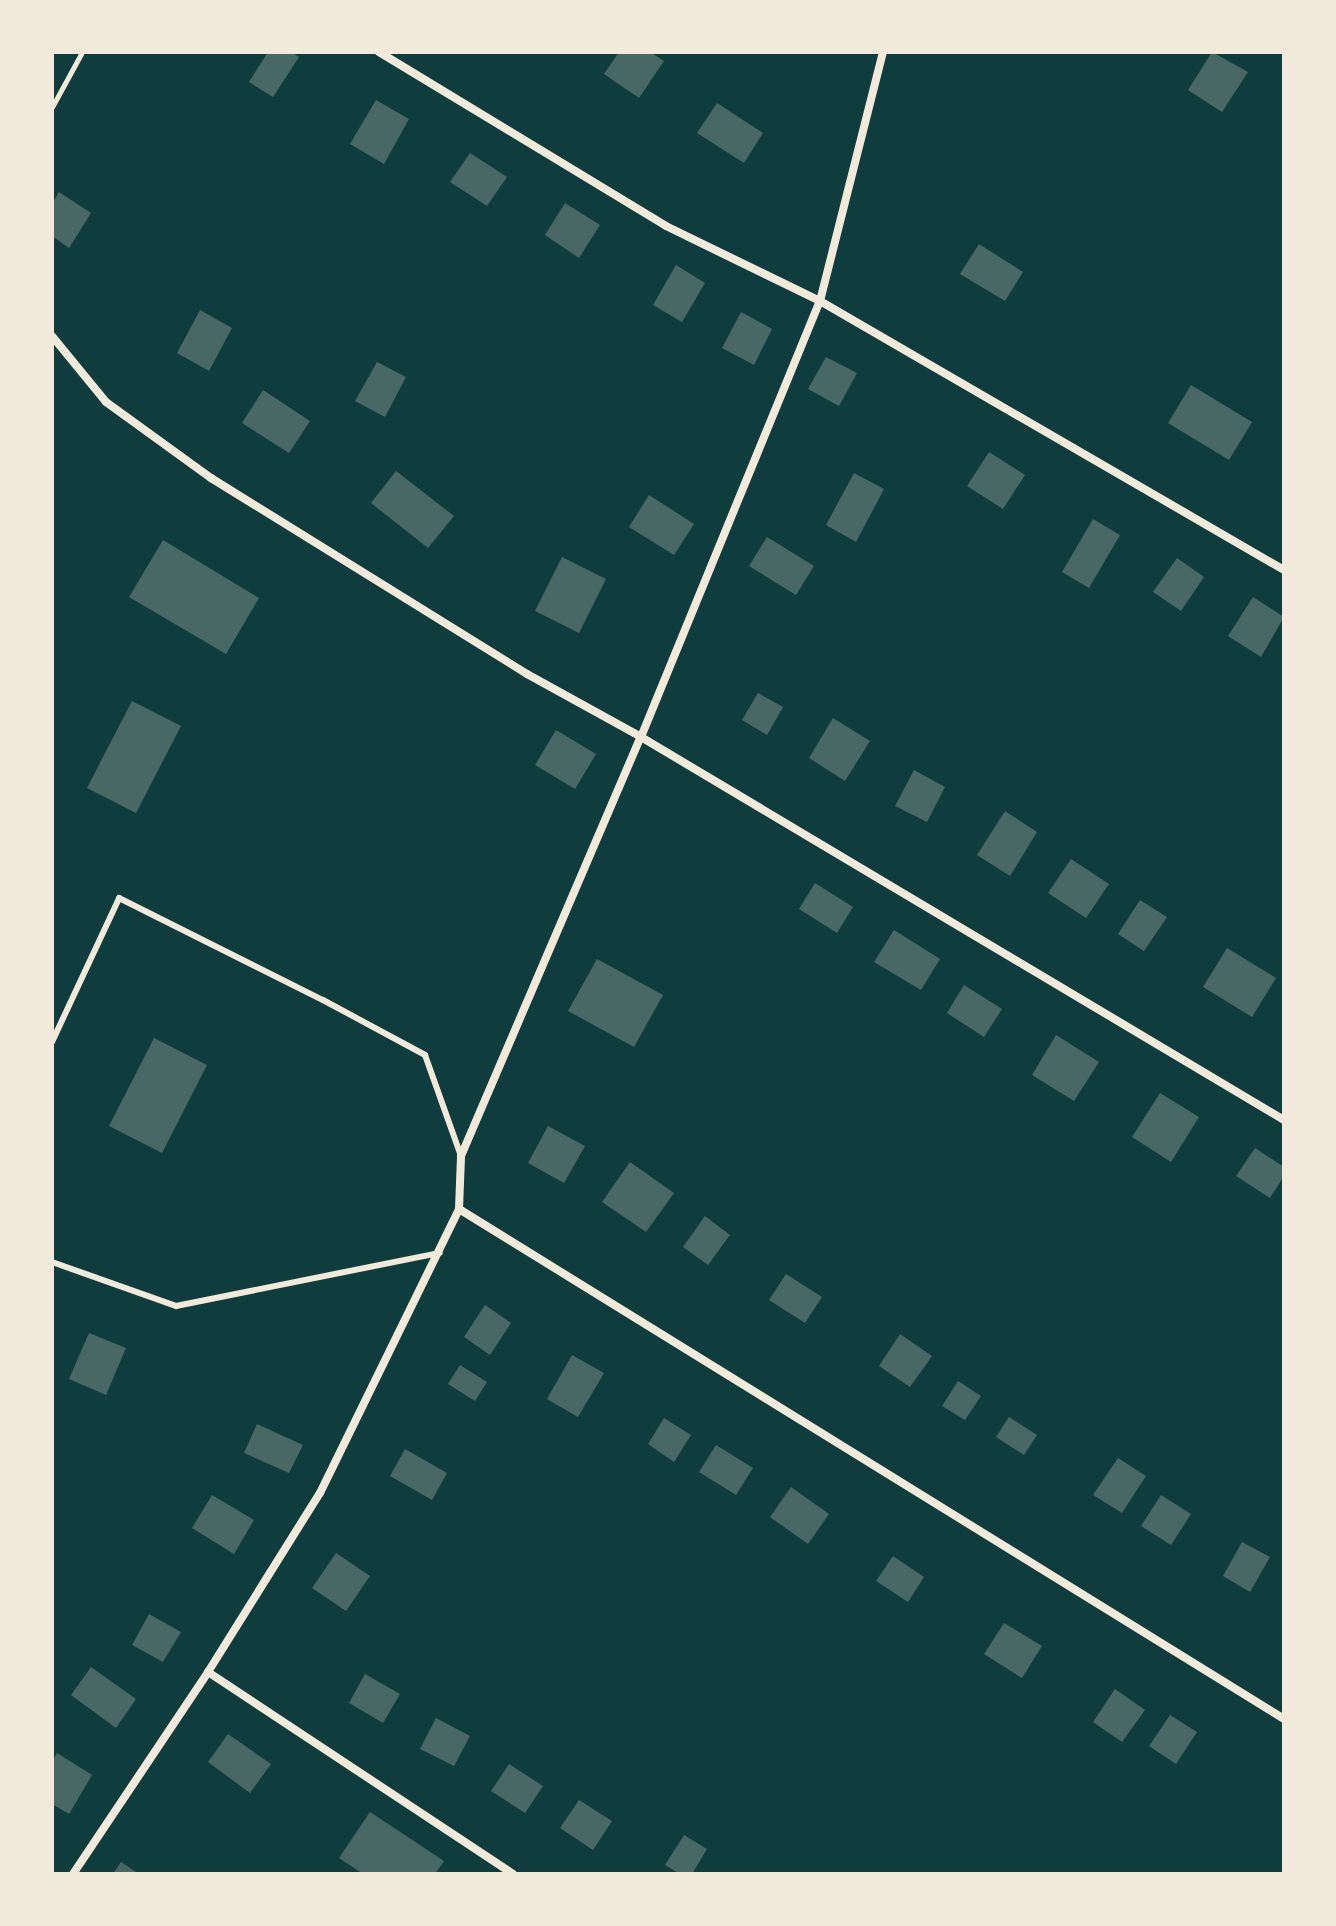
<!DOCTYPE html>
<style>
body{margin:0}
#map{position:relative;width:1336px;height:1926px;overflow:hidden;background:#0f3d3e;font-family:"Fira Sans",sans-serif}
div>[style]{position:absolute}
.building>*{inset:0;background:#486865}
.path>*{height:5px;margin:-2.5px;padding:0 2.5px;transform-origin:2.5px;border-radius:2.5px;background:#f1e9da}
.service>*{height:6px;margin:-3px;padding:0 3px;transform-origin:3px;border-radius:3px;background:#f1e9da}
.minor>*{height:8px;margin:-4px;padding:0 4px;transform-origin:4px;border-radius:4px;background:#f1e9da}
span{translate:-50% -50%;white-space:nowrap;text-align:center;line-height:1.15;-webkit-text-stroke:8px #f1e9da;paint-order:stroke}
.frame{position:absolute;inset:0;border:54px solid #f1e9da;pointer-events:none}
</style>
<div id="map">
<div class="building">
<div style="clip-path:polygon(268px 52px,291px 52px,299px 57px,273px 97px,249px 82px)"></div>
<div style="clip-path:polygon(619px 52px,650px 52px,664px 61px,639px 98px,604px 74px)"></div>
<div style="clip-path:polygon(1212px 52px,1248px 72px,1222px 112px,1188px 90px)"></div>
<div style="clip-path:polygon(376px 100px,409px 119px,384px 164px,350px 144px)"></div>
<div style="clip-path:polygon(717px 103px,763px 133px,744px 163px,697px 133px)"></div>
<div style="clip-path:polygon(470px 153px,507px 177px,487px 206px,450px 182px)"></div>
<div style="clip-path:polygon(59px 192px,91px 213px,69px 248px,52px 236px,52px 204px)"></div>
<div style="clip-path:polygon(565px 203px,600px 225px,579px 258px,545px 235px)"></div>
<div style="clip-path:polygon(979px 244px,1023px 272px,1005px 301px,960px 274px)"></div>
<div style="clip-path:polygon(676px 265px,705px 283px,682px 322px,653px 305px)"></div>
<div style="clip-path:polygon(200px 310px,232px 328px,209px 371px,177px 353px)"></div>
<div style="clip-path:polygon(741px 312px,772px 329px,754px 365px,722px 348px)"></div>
<div style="clip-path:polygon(826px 357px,857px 373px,839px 406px,808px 389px)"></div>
<div style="clip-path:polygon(377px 362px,406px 377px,385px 417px,355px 401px)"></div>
<div style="clip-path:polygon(1191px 385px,1252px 422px,1229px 460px,1168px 423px)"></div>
<div style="clip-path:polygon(263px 390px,310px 421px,289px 453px,242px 423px)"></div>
<div style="clip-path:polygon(989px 452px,1025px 475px,1003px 509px,967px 486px)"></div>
<div style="clip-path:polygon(396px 471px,454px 516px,428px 548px,371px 503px)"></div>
<div style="clip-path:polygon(854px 473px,884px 489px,856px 542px,826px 525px)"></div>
<div style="clip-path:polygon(649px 495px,694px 524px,674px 555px,629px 527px)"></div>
<div style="clip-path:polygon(1093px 519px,1120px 535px,1089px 588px,1062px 572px)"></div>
<div style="clip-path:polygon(767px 537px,814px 566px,796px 595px,749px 566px)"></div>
<div style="clip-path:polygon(163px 540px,259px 598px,226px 654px,129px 597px)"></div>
<div style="clip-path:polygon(562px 557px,606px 579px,579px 633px,535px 611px)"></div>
<div style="clip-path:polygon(1177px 558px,1204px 577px,1181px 611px,1153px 592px)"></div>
<div style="clip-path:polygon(1253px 597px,1284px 617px,1261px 657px,1228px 636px)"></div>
<div style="clip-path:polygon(758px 693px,783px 707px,767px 735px,742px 720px)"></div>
<div style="clip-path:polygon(132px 701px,181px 726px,136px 813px,87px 788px)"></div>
<div style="clip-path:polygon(833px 718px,870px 741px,845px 781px,809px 758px)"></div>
<div style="clip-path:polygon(556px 730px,596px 754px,575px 789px,535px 765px)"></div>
<div style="clip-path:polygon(914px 770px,945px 787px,927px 822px,895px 806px)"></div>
<div style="clip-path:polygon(1005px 811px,1037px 832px,1010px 876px,977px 855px)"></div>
<div style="clip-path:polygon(1071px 859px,1109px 884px,1086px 918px,1048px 893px)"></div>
<div style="clip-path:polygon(815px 883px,853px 907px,837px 933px,799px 909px)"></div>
<div style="clip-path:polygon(1140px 900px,1167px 917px,1144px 951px,1118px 934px)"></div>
<div style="clip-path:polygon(894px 930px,940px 959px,921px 990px,874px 962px)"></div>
<div style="clip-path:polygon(1227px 948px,1276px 978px,1252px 1017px,1203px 987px)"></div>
<div style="clip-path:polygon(597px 959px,663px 995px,634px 1047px,568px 1011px)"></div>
<div style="clip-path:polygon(964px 985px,1002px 1009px,984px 1037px,947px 1013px)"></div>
<div style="clip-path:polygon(1056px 1035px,1099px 1062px,1074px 1101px,1032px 1075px)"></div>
<div style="clip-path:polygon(154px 1038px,207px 1065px,162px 1153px,109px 1126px)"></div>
<div style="clip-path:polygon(1160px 1093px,1199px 1117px,1171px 1162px,1132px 1137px)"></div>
<div style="clip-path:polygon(548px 1126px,585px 1146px,564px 1183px,528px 1163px)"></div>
<div style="clip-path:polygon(1255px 1148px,1284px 1167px,1284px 1176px,1270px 1198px,1236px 1176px)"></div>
<div style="clip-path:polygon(630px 1162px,674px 1193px,646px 1232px,602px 1202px)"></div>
<div style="clip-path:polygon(705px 1216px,730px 1235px,708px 1265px,683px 1247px)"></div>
<div style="clip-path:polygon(786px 1274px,822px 1297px,805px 1323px,769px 1300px)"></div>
<div style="clip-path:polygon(485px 1305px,511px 1323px,490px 1355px,464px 1337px)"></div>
<div style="clip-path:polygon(89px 1333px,126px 1348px,106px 1395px,69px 1379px)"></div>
<div style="clip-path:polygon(900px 1334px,932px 1356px,910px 1387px,879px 1366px)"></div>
<div style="clip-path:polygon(572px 1355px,604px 1373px,578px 1417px,547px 1399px)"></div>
<div style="clip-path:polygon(460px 1365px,487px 1382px,475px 1401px,448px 1384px)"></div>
<div style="clip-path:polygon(958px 1381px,981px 1396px,965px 1420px,942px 1406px)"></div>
<div style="clip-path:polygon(1009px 1417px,1037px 1435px,1024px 1455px,996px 1437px)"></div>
<div style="clip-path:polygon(664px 1418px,691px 1435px,674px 1462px,648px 1444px)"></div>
<div style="clip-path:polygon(257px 1424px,303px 1445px,289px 1473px,244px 1453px)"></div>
<div style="clip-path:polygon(716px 1445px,753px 1468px,736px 1495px,699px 1472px)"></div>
<div style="clip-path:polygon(405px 1449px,447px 1473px,432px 1500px,390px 1476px)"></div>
<div style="clip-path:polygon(1118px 1458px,1146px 1476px,1122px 1513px,1093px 1495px)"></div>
<div style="clip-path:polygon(791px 1487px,829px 1514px,808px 1544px,770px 1517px)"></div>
<div style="clip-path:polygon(212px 1495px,254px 1520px,234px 1554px,192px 1528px)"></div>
<div style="clip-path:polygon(1161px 1495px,1191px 1514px,1171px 1545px,1141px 1526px)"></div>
<div style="clip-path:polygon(1242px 1542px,1270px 1557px,1250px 1592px,1223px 1576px)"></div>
<div style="clip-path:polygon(336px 1553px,370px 1576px,346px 1611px,312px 1588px)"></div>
<div style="clip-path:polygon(893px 1556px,924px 1577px,908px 1602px,876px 1581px)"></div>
<div style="clip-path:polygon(149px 1614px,181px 1632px,163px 1662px,132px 1645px)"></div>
<div style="clip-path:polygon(1004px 1623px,1042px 1646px,1022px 1678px,984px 1654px)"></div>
<div style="clip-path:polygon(91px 1667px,136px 1699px,116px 1728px,71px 1695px)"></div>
<div style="clip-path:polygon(365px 1674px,400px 1694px,383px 1723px,349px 1703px)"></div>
<div style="clip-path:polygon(1115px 1689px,1145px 1710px,1122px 1742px,1093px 1722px)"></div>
<div style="clip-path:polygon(1170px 1715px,1197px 1732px,1176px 1764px,1149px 1746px)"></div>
<div style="clip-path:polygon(436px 1718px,470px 1736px,454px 1766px,420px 1749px)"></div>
<div style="clip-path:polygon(228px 1734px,271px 1764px,250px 1793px,208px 1762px)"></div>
<div style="clip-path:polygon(57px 1753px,92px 1775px,69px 1814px,52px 1804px,52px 1762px)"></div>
<div style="clip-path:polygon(509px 1764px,543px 1786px,525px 1813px,491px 1791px)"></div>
<div style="clip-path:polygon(579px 1800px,612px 1821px,593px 1850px,560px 1828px)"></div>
<div style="clip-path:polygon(370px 1812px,444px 1861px,435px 1874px,363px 1874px,339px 1858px)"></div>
<div style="clip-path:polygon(684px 1835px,707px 1849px,692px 1874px,680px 1874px,665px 1865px)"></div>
<div style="clip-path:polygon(121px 1862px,139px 1874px,113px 1874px)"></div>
</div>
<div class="path">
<div style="left:52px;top:107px;width:63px;rotate:-61.4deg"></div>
</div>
<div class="service">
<div style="left:52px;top:1042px;width:159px;rotate:-65deg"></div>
<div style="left:119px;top:898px;width:228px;rotate:26.6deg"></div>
<div style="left:323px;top:1000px;width:116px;rotate:28.3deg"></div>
<div style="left:425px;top:1055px;width:107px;rotate:70.4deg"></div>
<div style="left:52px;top:1262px;width:132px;rotate:19.5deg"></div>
<div style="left:176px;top:1306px;width:269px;rotate:-11.4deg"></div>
</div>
<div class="minor">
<div style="left:379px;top:52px;width:336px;rotate:31.2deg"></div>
<div style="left:666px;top:226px;width:171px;rotate:26deg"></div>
<div style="left:820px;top:301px;width:536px;rotate:30.1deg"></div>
<div style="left:52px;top:336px;width:85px;rotate:50.7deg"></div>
<div style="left:106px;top:402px;width:130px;rotate:35.9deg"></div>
<div style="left:211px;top:478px;width:372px;rotate:31.8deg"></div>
<div style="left:527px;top:674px;width:130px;rotate:28.9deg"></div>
<div style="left:641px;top:737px;width:748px;rotate:30.78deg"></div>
<div style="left:459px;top:1209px;width:970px;rotate:31.72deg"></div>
<div style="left:208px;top:1672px;width:366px;rotate:33.5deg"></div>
<div style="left:73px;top:1874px;width:243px;rotate:-56.2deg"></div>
<div style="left:208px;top:1672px;width:211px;rotate:-58deg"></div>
<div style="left:320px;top:1493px;width:316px;rotate:-63.9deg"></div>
<div style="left:459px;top:1209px;width:53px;rotate:-87.8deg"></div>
<div style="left:461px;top:1156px;width:456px;rotate:-66.8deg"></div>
<div style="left:641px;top:737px;width:471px;rotate:-67.7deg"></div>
<div style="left:820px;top:301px;width:257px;rotate:-75.8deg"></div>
</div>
<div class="frame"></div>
</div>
